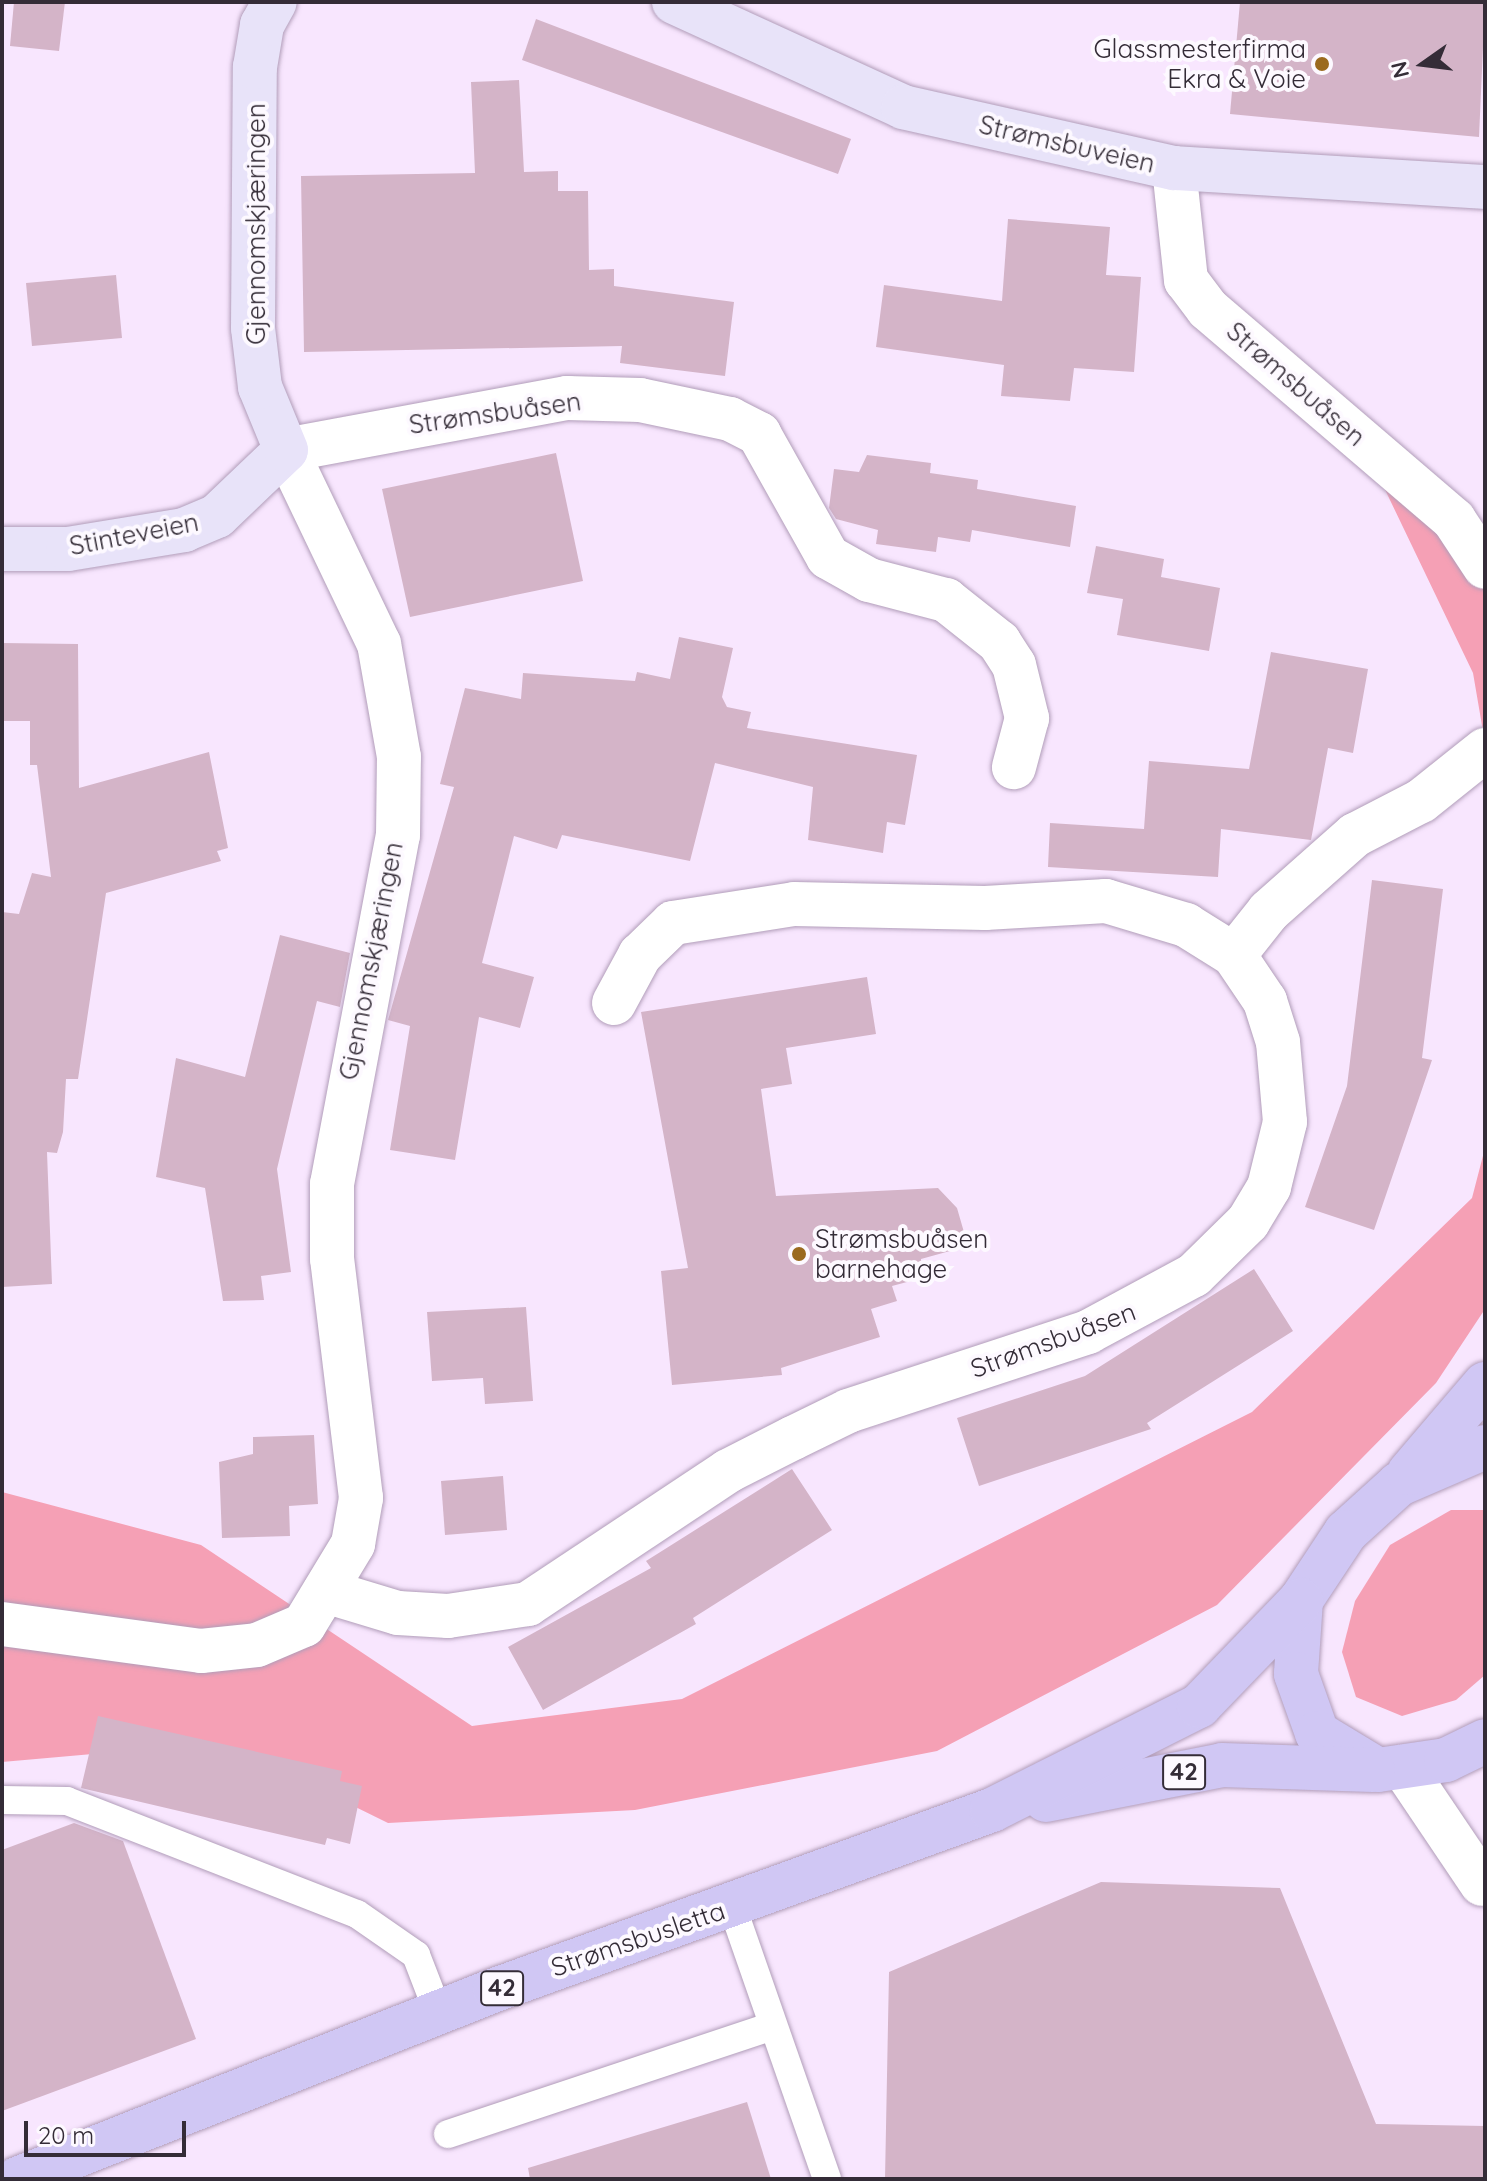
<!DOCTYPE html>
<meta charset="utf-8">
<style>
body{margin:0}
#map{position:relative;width:1487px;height:2181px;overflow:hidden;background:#f8e6fe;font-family:Quicksand,sans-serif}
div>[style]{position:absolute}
.green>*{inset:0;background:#f5a0b5}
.building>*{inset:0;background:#d4b4c8}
.roads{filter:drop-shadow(0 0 2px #b19db9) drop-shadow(0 0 2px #b19db9)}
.lane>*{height:28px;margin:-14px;padding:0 14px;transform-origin:14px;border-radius:14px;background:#fff}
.street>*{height:44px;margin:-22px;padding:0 22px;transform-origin:22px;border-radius:22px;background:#fff}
.secondary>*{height:44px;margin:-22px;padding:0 22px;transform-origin:22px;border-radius:22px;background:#e8e3f9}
.primary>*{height:44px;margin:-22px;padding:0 22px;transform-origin:22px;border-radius:22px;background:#d0c7f4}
.dots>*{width:22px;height:22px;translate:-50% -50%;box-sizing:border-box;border:4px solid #fdf9ff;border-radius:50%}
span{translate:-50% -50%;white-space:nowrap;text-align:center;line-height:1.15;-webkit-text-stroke:8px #fdf9ff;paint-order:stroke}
.shield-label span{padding:2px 6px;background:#fdf9ff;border:2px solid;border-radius:6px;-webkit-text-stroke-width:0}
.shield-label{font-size:24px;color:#342c37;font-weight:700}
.poi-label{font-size:26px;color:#342c37}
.right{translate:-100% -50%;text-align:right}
.left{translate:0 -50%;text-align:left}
.street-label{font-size:26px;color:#342c37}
.frame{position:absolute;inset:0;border:4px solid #342c37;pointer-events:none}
.north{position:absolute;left:1383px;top:24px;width:80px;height:80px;-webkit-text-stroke:6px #fdf9ff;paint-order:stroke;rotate:256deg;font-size:22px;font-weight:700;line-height:32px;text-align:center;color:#342c37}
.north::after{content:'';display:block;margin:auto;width:28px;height:36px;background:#342c37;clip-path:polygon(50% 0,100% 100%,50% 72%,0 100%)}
.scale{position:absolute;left:24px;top:2121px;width:162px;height:36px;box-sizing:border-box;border:4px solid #342c37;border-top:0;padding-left:10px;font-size:24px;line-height:28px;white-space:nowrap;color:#342c37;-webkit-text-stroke:6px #fdf9ff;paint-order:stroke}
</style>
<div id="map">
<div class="green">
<div style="clip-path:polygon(1366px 450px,1485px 560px,1485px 743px,1473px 673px)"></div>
<div style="clip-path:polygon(1485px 1148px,1485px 1309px,1436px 1383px,1217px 1605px,937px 1751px,635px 1810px,388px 1823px,321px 1790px,104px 1753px,2px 1762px,2px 1492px,201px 1545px,472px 1726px,682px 1699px,1252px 1412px,1472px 1198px)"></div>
<div style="clip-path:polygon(1451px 1510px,1485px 1510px,1485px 1675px,1456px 1700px,1402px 1716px,1356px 1697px,1342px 1652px,1355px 1601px,1390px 1545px)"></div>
</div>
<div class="building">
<div style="clip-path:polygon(14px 2px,65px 2px,59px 51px,10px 46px)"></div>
<div style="clip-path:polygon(1240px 2px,1485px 2px,1479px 137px,1230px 114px)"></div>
<div style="clip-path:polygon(536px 19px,851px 139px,838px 174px,522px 60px)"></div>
<div style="clip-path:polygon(519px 80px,524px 172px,558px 171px,558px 191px,588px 191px,589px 270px,614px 269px,614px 286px,734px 302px,725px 376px,620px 363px,622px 346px,304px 352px,301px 176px,475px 173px,471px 82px)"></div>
<div style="clip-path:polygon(1008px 219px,1110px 227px,1106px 275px,1141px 277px,1134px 372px,1074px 368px,1070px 401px,1001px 396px,1004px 365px,876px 347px,884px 285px,1002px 301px)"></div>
<div style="clip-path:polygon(116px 275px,122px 338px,32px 346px,26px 283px)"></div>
<div style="clip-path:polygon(556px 453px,583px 581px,410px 617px,382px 489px)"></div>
<div style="clip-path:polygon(867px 455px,931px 463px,930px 473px,978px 480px,977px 489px,1076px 506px,1070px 547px,972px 530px,970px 542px,938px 537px,936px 552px,876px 544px,878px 530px,836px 519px,829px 508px,834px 469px,859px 472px)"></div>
<div style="clip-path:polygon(1096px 546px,1164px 559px,1161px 577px,1220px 588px,1209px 651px,1117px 635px,1123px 599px,1087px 593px)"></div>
<div style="clip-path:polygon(679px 637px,733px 648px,722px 697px,727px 707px,751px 712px,747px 728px,917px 755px,905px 825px,887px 822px,883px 853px,808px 840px,813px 787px,715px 763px,690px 861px,562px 835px,557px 849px,514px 836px,482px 963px,534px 977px,520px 1028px,479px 1017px,455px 1160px,390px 1150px,410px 1026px,388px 1020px,454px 787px,440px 784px,465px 688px,521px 699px,523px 673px,635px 681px,637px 672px,670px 679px)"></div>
<div style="clip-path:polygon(2px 643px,78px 644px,79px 788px,209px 752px,228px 848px,217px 851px,221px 861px,106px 893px,78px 1079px,66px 1079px,63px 1132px,57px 1153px,47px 1152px,52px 1284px,2px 1287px,2px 912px,19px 914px,32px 873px,51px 877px,37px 765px,30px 765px,30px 721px,2px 721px)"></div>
<div style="clip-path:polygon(1271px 652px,1368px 669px,1353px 753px,1328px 748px,1311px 840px,1221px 829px,1218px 877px,1048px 867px,1050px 823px,1144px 829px,1149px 761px,1249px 769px)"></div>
<div style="clip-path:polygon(1372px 880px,1443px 889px,1422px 1058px,1432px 1060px,1374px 1230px,1305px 1207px,1347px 1086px)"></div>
<div style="clip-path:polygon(280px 935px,350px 953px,340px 1007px,317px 1001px,277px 1169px,291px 1272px,261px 1276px,264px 1300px,223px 1301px,205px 1188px,156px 1177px,176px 1058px,245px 1077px)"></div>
<div style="clip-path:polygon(867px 977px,876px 1034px,786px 1048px,792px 1084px,761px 1089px,776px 1196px,938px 1188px,957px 1208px,968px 1246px,921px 1259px,922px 1278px,892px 1286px,897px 1301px,871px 1309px,880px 1337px,781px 1368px,782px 1375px,672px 1385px,661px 1271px,688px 1268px,641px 1012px)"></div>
<div style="clip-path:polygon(1254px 1269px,1293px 1331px,1147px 1423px,1151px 1429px,979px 1486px,957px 1418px,1085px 1376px)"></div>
<div style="clip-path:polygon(526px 1307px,533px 1401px,485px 1404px,483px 1378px,432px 1381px,427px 1312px)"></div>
<div style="clip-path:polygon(314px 1435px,318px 1504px,289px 1506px,290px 1536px,222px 1538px,219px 1462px,253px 1454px,253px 1437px)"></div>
<div style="clip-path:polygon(792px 1469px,832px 1530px,693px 1618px,696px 1624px,543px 1710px,508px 1647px,651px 1568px,646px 1561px)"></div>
<div style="clip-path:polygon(503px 1476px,507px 1530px,445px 1535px,441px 1481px)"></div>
<div style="clip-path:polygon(98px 1716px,342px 1771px,340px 1781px,362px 1786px,350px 1844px,327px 1838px,325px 1845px,81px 1788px)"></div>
<div style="clip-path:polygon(74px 1823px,123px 1841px,196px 2039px,2px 2111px,2px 1850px)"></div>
<div style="clip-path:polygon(1101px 1882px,1280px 1888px,1376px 2124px,1485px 2126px,1485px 2179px,885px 2179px,889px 1972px)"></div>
<div style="clip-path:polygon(747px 2102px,771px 2179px,530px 2179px,528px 2168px)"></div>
</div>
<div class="roads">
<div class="lane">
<div style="left:2px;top:1800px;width:65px;rotate:0.9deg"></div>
<div style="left:67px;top:1801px;width:311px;rotate:21.3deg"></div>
<div style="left:357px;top:1914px;width:72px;rotate:34.8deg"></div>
<div style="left:416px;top:1955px;width:61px;rotate:68.9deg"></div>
<div style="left:732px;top:1906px;width:289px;rotate:70.8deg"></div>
<div style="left:448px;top:2134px;width:342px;rotate:-18.4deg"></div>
</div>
<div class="street">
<div style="left:1174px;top:168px;width:113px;rotate:83.9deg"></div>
<div style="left:1186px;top:280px;width:36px;rotate:53deg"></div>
<div style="left:1208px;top:309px;width:324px;rotate:40.6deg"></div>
<div style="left:1454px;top:520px;width:56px;rotate:56.6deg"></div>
<div style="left:614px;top:1003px;width:55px;rotate:-61.6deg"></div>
<div style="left:640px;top:955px;width:46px;rotate:-44.1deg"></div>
<div style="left:673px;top:923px;width:122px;rotate:-8.9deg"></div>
<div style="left:794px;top:904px;width:191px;rotate:1.2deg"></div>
<div style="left:985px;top:908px;width:121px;rotate:-3.3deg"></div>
<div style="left:1106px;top:901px;width:84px;rotate:16.7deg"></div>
<div style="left:1186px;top:925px;width:57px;rotate:32deg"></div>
<div style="left:325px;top:1591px;width:76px;rotate:16.8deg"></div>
<div style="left:398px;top:1613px;width:50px;rotate:3.4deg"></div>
<div style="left:448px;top:1616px;width:81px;rotate:-8.5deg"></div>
<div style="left:528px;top:1604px;width:240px;rotate:-33.6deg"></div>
<div style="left:728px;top:1471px;width:73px;rotate:-26.9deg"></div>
<div style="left:793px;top:1438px;width:61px;rotate:-26.1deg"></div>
<div style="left:848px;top:1411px;width:253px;rotate:-18.2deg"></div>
<div style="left:1088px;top:1332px;width:120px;rotate:-28.3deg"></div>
<div style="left:1194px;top:1275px;width:76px;rotate:-44.5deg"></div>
<div style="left:1248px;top:1222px;width:41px;rotate:-59deg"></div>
<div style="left:1269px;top:1187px;width:67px;rotate:-76.2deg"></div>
<div style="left:1285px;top:1122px;width:80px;rotate:-95deg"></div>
<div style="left:1278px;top:1042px;width:43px;rotate:-107.6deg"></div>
<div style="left:1265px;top:1001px;width:55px;rotate:-124deg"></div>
<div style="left:1234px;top:955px;width:56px;rotate:-51.5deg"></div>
<div style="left:1269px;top:911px;width:115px;rotate:-41.5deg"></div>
<div style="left:1355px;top:835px;width:74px;rotate:-27.3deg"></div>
<div style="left:1421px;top:801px;width:82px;rotate:-38.6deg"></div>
<div style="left:2px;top:1624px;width:201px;rotate:7.7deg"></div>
<div style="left:201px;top:1651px;width:56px;rotate:-6.1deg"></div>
<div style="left:257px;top:1645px;width:51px;rotate:-23.1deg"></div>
<div style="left:304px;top:1625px;width:95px;rotate:-58.8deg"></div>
<div style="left:353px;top:1544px;width:47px;rotate:-80.1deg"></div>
<div style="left:361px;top:1498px;width:241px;rotate:-96.9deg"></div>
<div style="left:332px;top:1259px;width:75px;rotate:-90deg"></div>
<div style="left:332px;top:1184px;width:355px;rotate:-79.3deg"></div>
<div style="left:398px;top:835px;width:78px;rotate:-89.3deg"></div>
<div style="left:399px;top:757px;width:115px;rotate:-100deg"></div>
<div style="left:379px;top:644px;width:215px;rotate:-115.6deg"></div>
<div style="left:286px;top:450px;width:286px;rotate:-10.5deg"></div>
<div style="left:567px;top:398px;width:73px;rotate:1.6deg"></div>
<div style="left:640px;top:400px;width:92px;rotate:11.9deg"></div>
<div style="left:730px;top:419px;width:33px;rotate:27deg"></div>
<div style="left:759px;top:434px;width:141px;rotate:60.7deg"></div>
<div style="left:828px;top:557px;width:47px;rotate:29.3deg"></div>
<div style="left:869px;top:580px;width:80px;rotate:14.6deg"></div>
<div style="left:946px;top:600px;width:68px;rotate:38.4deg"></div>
<div style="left:999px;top:642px;width:27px;rotate:57deg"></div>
<div style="left:1014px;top:665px;width:55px;rotate:76.2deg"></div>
<div style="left:1027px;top:718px;width:51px;rotate:104.9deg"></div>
<div style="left:1403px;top:1767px;width:141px;rotate:56deg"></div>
</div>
<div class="secondary">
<div style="left:674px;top:2px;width:252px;rotate:24.6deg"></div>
<div style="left:903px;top:107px;width:278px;rotate:12.7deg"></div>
<div style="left:1174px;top:168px;width:312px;rotate:3.5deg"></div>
<div style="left:2px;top:549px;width:66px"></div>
<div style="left:68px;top:549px;width:118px;rotate:-9.3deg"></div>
<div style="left:184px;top:530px;width:36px;rotate:-23deg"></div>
<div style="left:217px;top:516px;width:95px;rotate:-43.7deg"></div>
<div style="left:286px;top:450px;width:68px;rotate:-112.4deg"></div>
<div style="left:260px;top:387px;width:59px;rotate:-96.8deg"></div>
<div style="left:253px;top:328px;width:261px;rotate:-89.6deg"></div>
<div style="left:255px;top:67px;width:43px;rotate:-80.5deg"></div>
<div style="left:262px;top:25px;width:26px;rotate:-61deg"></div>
</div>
<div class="primary">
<div style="left:1485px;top:1447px;width:94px;rotate:156.7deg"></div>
<div style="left:1399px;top:1484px;width:72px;rotate:137.8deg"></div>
<div style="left:1346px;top:1532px;width:82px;rotate:123.5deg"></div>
<div style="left:1301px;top:1600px;width:74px;rotate:93.9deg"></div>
<div style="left:1296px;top:1674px;width:63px;rotate:70.4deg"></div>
<div style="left:1317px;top:1733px;width:71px;rotate:31.2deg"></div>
<div style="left:1378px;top:1770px;width:69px;rotate:-8.4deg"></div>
<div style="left:1446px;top:1760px;width:43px;rotate:-26deg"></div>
<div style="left:1409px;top:1473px;width:117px;rotate:-49.5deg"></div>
<div style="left:1046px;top:1800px;width:179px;rotate:-11.2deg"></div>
<div style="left:1222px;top:1765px;width:151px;rotate:1.9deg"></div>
<div style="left:17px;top:2179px;width:514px;rotate:-21.57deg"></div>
<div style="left:495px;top:1990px;width:529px;rotate:-19.91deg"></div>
<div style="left:992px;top:1810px;width:232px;rotate:-26.7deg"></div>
<div style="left:1199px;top:1706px;width:147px;rotate:-46.1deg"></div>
</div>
</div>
<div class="dots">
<div style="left:1322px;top:64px;background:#9b6a1e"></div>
<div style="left:799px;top:1254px;background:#9b6a1e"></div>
</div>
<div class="shield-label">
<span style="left:1184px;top:1772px">42</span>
<span style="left:502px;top:1988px">42</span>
</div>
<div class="poi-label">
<span class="right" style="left:1306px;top:64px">Glassmesterfirma<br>Ekra &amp; Voie</span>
<span class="left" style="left:815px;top:1254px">Strømsbuåsen<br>barnehage</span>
</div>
<div class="street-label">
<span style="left:1067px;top:144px;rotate:13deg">Strømsbuveien</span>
<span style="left:256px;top:224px;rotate:-90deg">Gjennomskjæringen</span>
<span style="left:1296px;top:384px;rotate:41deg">Strømsbuåsen</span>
<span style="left:495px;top:413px;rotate:-8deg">Strømsbuåsen</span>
<span style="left:134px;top:534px;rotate:-11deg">Stinteveien</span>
<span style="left:371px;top:961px;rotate:-79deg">Gjennomskjæringen</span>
<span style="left:1053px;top:1340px;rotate:-20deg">Strømsbuåsen</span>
<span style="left:638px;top:1939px;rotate:-19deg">Strømsbusletta</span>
</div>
<div class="frame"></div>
<div class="north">N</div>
<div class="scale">20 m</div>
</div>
